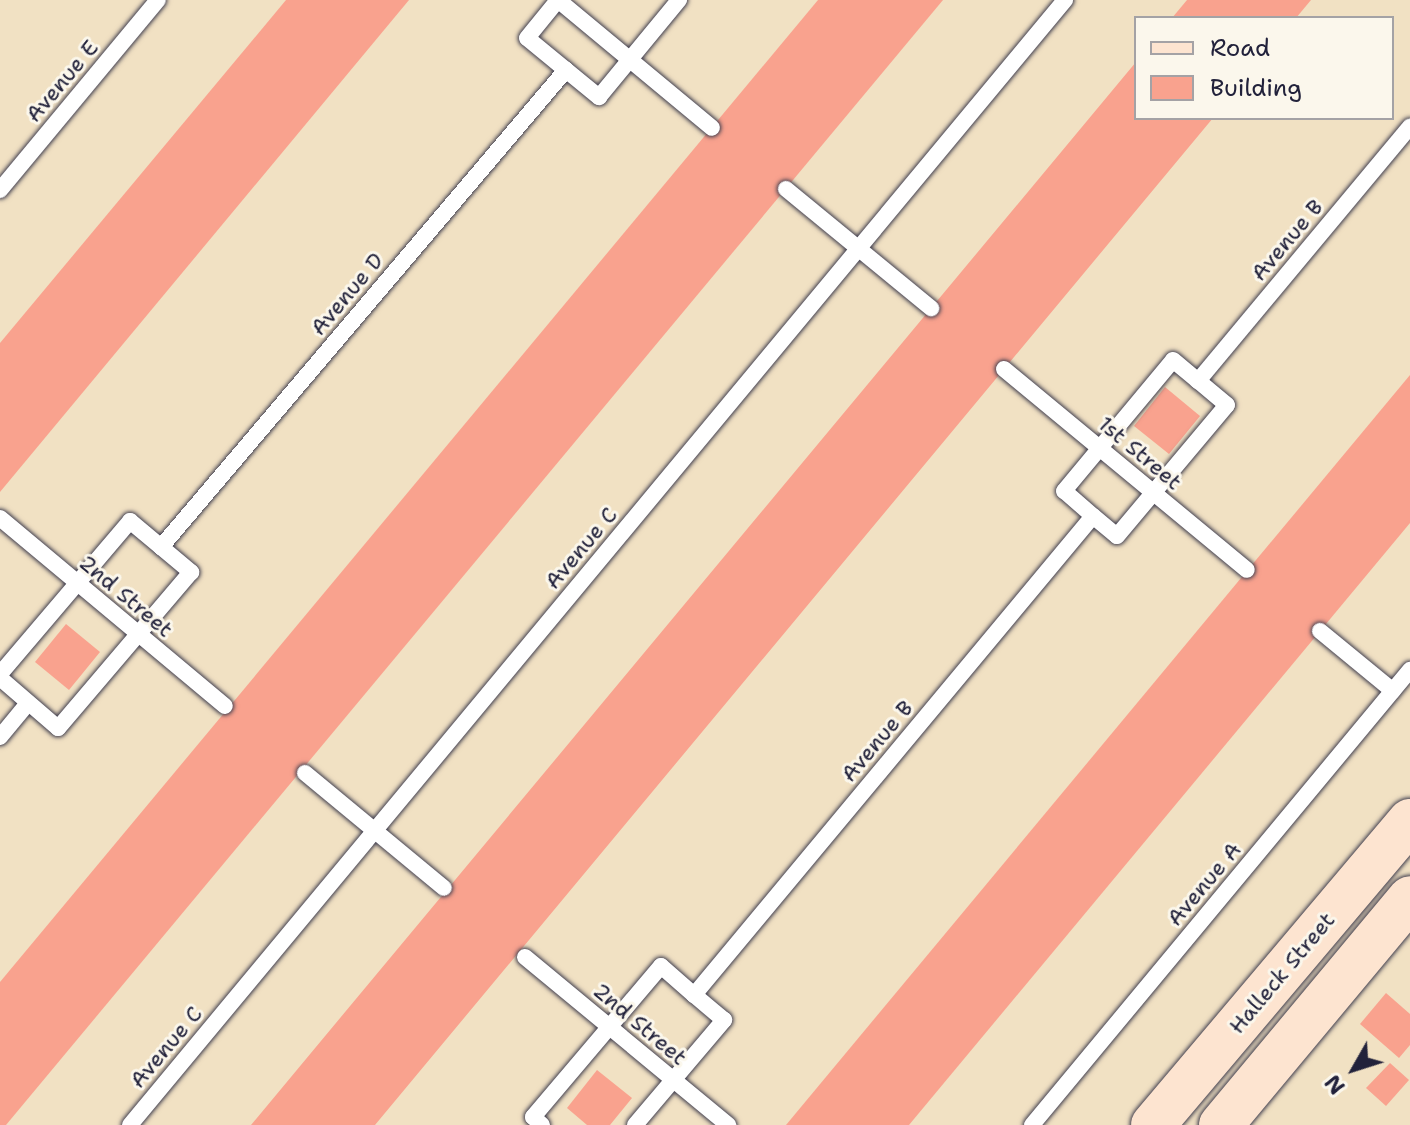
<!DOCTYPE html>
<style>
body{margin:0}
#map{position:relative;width:1410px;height:1125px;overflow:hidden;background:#f1e1c3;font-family:"Shantell Sans",sans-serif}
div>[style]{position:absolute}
.building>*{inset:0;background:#f9a28e}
.roads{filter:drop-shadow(0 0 2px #413f4f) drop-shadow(0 0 2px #413f4f)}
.lane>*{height:16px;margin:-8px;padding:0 8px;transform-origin:8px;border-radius:8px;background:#fff}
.secondary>*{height:44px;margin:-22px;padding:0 22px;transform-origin:22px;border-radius:22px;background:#fde4d0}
span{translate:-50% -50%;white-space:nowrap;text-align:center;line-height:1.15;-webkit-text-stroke:6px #fbf7ec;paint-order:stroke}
.street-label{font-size:22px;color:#22223b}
.legend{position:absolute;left:1134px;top:16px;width:260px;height:104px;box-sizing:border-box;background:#fbf7ec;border:2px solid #a4a2a5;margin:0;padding:10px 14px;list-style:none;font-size:24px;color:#22223b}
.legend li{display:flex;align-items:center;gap:16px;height:40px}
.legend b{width:40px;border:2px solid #a4a2a5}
.north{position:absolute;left:1314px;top:1029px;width:80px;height:80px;-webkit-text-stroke:6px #fbf7ec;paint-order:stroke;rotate:231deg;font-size:22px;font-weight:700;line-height:32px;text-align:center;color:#22223b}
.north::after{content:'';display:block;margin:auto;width:28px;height:36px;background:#22223b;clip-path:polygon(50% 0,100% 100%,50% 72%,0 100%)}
</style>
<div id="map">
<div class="building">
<div style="clip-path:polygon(286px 0,409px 0,0 492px,0 343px)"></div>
<div style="clip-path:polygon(818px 0,943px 0,6px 1125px,0 1125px,0 982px)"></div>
<div style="clip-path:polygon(1187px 0,1311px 0,1296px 18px,1172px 18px)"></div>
<div style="clip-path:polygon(1136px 62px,1136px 118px,1213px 118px,375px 1125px,251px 1125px)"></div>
<div style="clip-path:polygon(1410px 375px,1410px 523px,909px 1125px,786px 1125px)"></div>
<div style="clip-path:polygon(1165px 387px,1200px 416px,1169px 454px,1134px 426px)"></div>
<div style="clip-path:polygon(66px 624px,100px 652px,69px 690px,35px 662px)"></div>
<div style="clip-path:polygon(1386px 993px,1410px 1014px,1410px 1045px,1399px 1058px,1360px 1024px)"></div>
<div style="clip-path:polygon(1390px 1063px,1409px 1080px,1386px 1106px,1366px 1088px)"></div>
<div style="clip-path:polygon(597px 1070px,632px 1098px,610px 1125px,587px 1125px,567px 1108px)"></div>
</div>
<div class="roads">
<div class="lane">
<div style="left:566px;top:70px;width:50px;rotate:-140.6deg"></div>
<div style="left:527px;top:38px;width:49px;rotate:-50.8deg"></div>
<div style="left:558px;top:0;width:200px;rotate:39.7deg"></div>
<div style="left:786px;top:189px;width:188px;rotate:39.4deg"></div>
<div style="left:0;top:190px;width:247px;rotate:-50.3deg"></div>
<div style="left:1004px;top:369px;width:315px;rotate:39.6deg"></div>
<div style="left:1093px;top:516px;width:38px;rotate:-139deg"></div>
<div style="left:1064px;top:491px;width:170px;rotate:-50.2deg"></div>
<div style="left:1173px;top:360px;width:33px;rotate:40deg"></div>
<div style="left:0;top:518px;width:293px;rotate:39.9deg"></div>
<div style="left:161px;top:547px;width:626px;rotate:-49.67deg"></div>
<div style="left:566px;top:70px;width:43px;rotate:39.3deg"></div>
<div style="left:599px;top:97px;width:126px;rotate:-50.5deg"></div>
<div style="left:1320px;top:631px;width:94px;rotate:39.4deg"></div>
<div style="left:0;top:674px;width:201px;rotate:-49.6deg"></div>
<div style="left:130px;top:521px;width:80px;rotate:39.9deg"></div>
<div style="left:191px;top:572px;width:205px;rotate:130.4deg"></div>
<div style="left:58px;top:728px;width:77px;rotate:-139.2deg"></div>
<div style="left:0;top:737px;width:44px;rotate:-50.5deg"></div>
<div style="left:305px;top:773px;width:180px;rotate:39.6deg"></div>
<div style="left:525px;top:957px;width:264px;rotate:39.6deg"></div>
<div style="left:130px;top:1125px;width:1463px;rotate:-50.27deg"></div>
<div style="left:542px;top:1125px;width:12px;rotate:-138deg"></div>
<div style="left:533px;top:1117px;width:198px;rotate:-49.7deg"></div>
<div style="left:661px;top:966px;width:44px;rotate:41.3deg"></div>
<div style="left:635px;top:1125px;width:138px;rotate:-49.7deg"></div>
<div style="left:724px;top:1020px;width:39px;rotate:-140deg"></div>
<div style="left:694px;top:995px;width:623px;rotate:-50.21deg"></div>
<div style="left:1093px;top:516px;width:31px;rotate:40deg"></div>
<div style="left:1117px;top:536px;width:171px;rotate:-50deg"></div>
<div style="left:1227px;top:405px;width:38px;rotate:-140deg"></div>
<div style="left:1198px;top:381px;width:331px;rotate:-50.2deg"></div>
<div style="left:1032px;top:1125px;width:592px;rotate:-50.28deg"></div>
</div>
<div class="secondary">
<div style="left:1153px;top:1125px;width:398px;rotate:-49.8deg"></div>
<div style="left:1221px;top:1125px;width:295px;rotate:-50.2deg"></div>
</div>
</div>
<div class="street-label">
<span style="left:62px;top:81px;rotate:-50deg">Avenue E</span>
<span style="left:1287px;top:240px;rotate:-50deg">Avenue B</span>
<span style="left:347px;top:294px;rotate:-50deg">Avenue D</span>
<span style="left:1140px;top:453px;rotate:40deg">1st Street</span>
<span style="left:581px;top:548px;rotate:-50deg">Avenue C</span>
<span style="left:126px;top:596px;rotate:40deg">2nd Street</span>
<span style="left:877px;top:741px;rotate:-50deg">Avenue B</span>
<span style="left:1204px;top:884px;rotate:-50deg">Avenue A</span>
<span style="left:1282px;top:973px;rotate:-50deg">Halleck Street</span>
<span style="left:640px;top:1024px;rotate:40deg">2nd Street</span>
<span style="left:166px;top:1047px;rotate:-50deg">Avenue C</span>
</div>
<ul class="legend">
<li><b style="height:10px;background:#fde4d0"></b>Road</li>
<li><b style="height:22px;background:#f9a28e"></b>Building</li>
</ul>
<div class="north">N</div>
</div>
